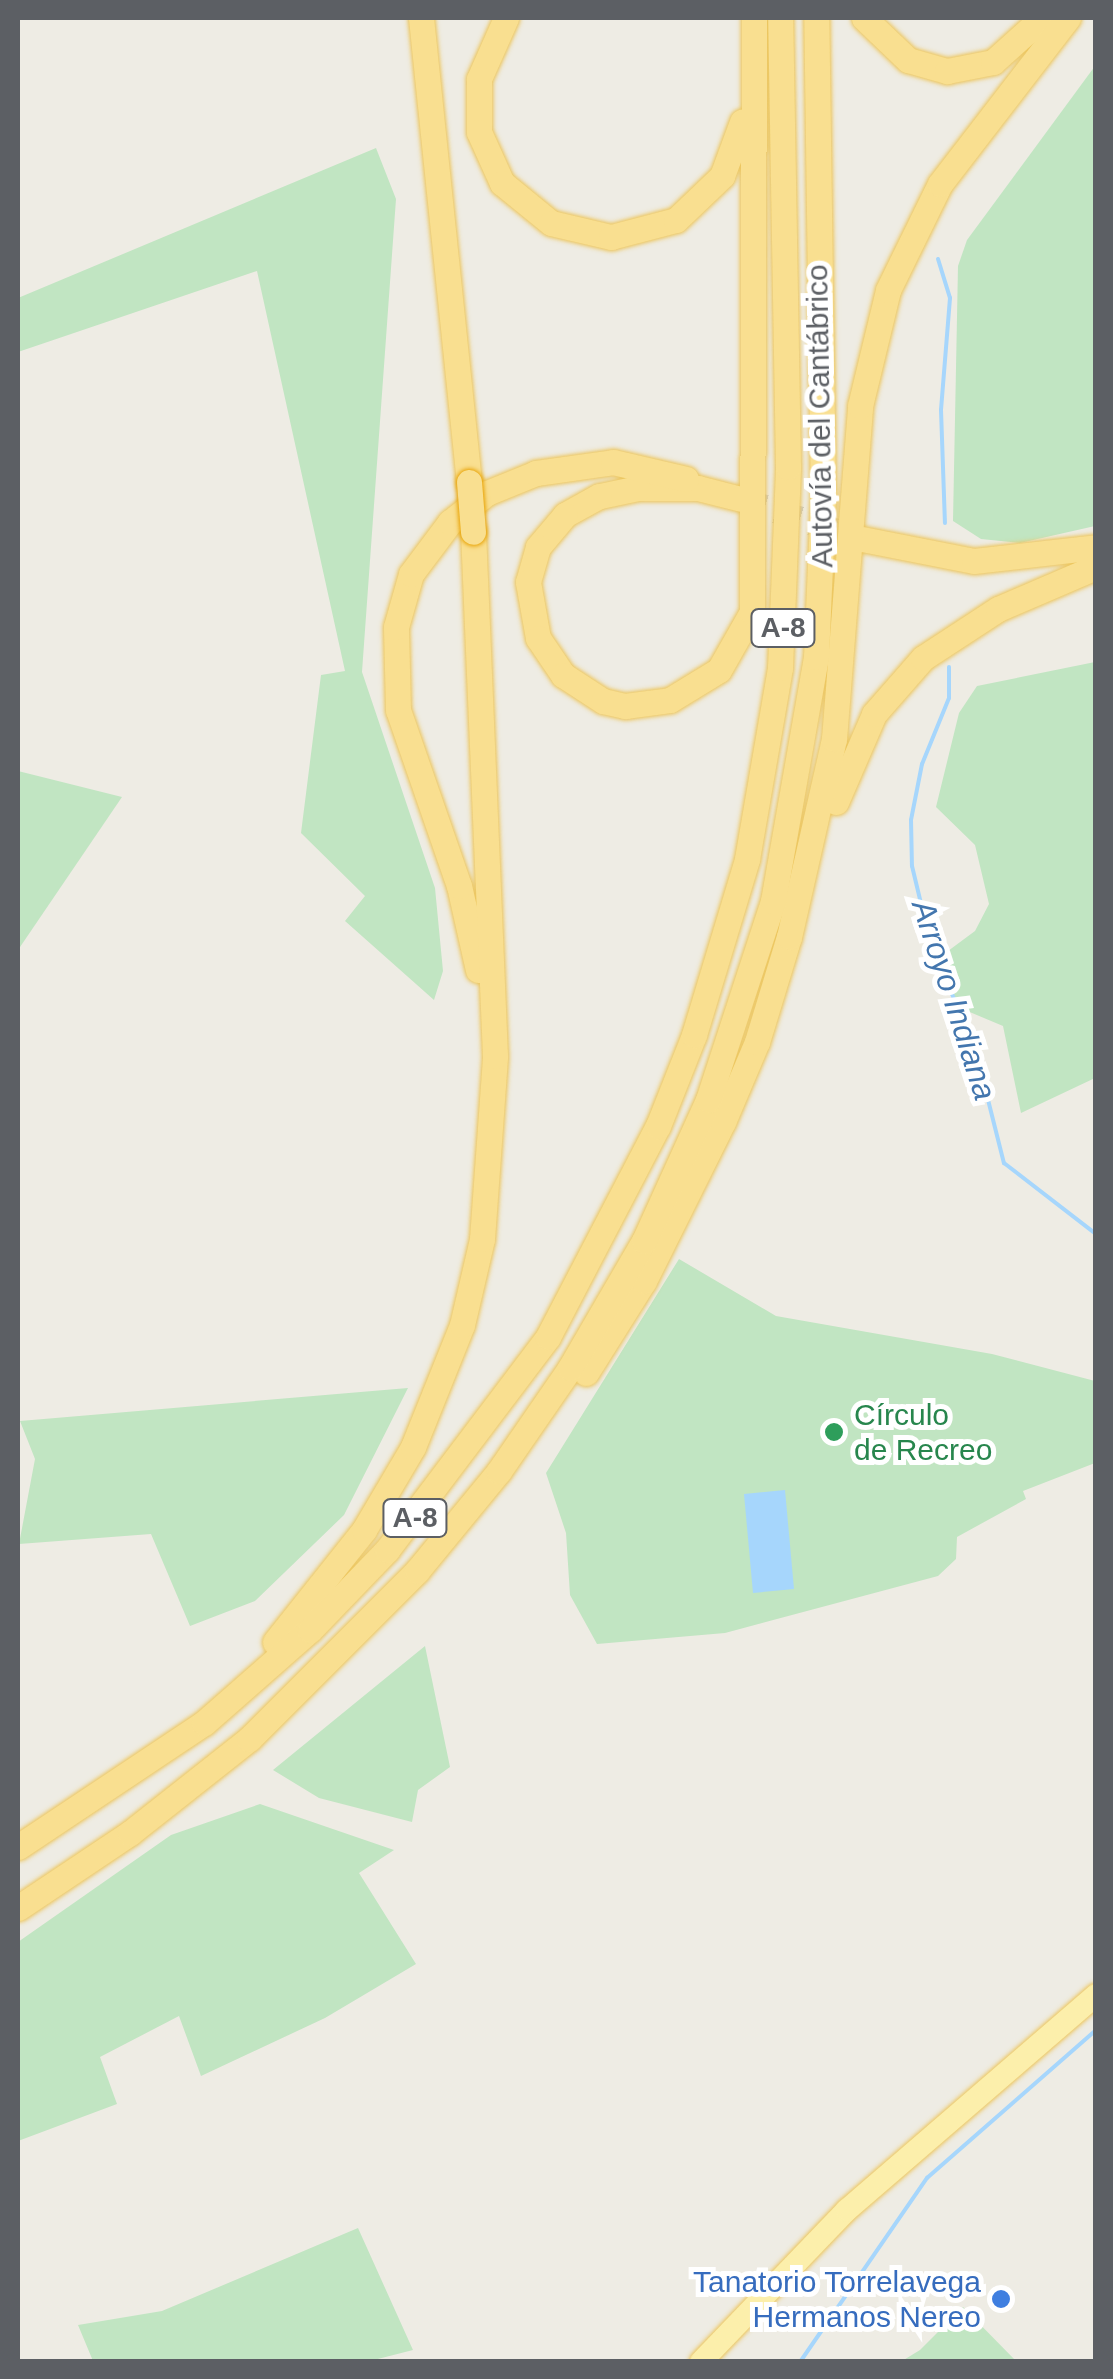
<!DOCTYPE html>
<meta charset="utf-8">
<style>
body{margin:0}
#map{position:relative;width:1113px;height:2379px;overflow:hidden;background:#eeece4;font-family:Arial,sans-serif}
div>[style]{position:absolute}
.green>*{inset:0;background:#c1e5c2}
.water>*{inset:0;background:#a6d6fc}
.stream>*{height:4px;margin:-2px;padding:0 2px;transform-origin:2px;border-radius:2px;background:#a6d6fc}
.highway-tunnel>*{height:25px;margin-top:-12.5px;transform-origin:0;background:repeating-linear-gradient(90deg,#cac9c4 0 25px,transparent 0 37px)}
.roads{filter:drop-shadow(0 0 2px #ecc65f) drop-shadow(0 0 2px #ecc65f)}
.major>*{height:22px;margin:-11px;padding:0 11px;transform-origin:11px;border-radius:11px;background:#fcefab}
.highway>*{height:25px;margin:-12.5px;padding:0 12.5px;transform-origin:12.5px;border-radius:12.5px;background:#f9df90}
.bridges{filter:drop-shadow(0 0 2px #e9a509) drop-shadow(0 0 2px #e9a509)}
.highway-bridge>*{height:25px;margin:-12.5px;padding:0 12.5px;transform-origin:12.5px;border-radius:12.5px;background:#f9df90}
.dots>*{width:28px;height:28px;translate:-50% -50%;box-sizing:border-box;border:5px solid #fff;border-radius:50%}
span{translate:-50% -50%;white-space:nowrap;text-align:center;line-height:1.15;-webkit-text-stroke:10px #fff;paint-order:stroke}
.shield-label span{padding:2px 8px;background:#fff;border:2px solid;border-radius:8px;-webkit-text-stroke-width:0}
.shield-label{font-size:28px;color:#5c5f64;font-weight:700}
.street-label{font-size:30px;color:#5c5f64}
.leisure-label{font-size:30px;color:#27864d}
.left{translate:0 -50%;text-align:left}
.shop-label{font-size:30px;color:#366cbe}
.right{translate:-100% -50%;text-align:right}
.water-label{font-size:32px;color:#4376ae;font-style:italic}
.frame{position:absolute;inset:0;border:20px solid #5c5f64;pointer-events:none}
</style>
<div id="map">
<div class="green">
<div style="clip-path:polygon(1095px 66px,1095px 526px,1020px 543px,981px 539px,953px 521px,958px 266px,967px 240px)"></div>
<div style="clip-path:polygon(376px 148px,396px 199px,362px 672px,435px 888px,443px 971px,434px 1000px,345px 921px,365px 896px,301px 833px,321px 675px,345px 671px,257px 271px,18px 352px,18px 298px)"></div>
<div style="clip-path:polygon(1095px 662px,1095px 1078px,1021px 1113px,1003px 1026px,953px 1005px,948px 951px,975px 931px,989px 904px,975px 845px,936px 807px,959px 713px,977px 686px)"></div>
<div style="clip-path:polygon(18px 771px,122px 797px,18px 950px)"></div>
<div style="clip-path:polygon(679px 1259px,776px 1316px,992px 1354px,1095px 1381px,1095px 1463px,1023px 1491px,1026px 1499px,957px 1537px,956px 1559px,938px 1576px,725px 1633px,597px 1644px,570px 1595px,566px 1533px,546px 1473px)"></div>
<div style="clip-path:polygon(408px 1388px,344px 1515px,255px 1601px,190px 1626px,151px 1534px,19px 1544px,35px 1459px,20px 1421px)"></div>
<div style="clip-path:polygon(425px 1646px,450px 1767px,418px 1790px,412px 1822px,319px 1798px,273px 1770px)"></div>
<div style="clip-path:polygon(260px 1804px,394px 1850px,359px 1873px,416px 1964px,325px 2018px,201px 2076px,179px 2016px,100px 2057px,117px 2104px,18px 2141px,18px 1942px,171px 1835px)"></div>
<div style="clip-path:polygon(358px 2228px,413px 2350px,366px 2362px,93px 2361px,78px 2325px,162px 2311px)"></div>
<div style="clip-path:polygon(963px 2307px,1016px 2361px,902px 2361px,920px 2350px)"></div>
</div>
<div class="water">
<div style="clip-path:polygon(785px 1490px,794px 1589px,753px 1593px,744px 1494px)"></div>
</div>
<div class="stream">
<div style="left:938px;top:259px;width:41px;rotate:72.9deg"></div>
<div style="left:950px;top:298px;width:112px;rotate:94.6deg"></div>
<div style="left:941px;top:410px;width:113px;rotate:88deg"></div>
<div style="left:949px;top:667px;width:31px;rotate:90deg"></div>
<div style="left:949px;top:698px;width:71px;rotate:112.2deg"></div>
<div style="left:922px;top:764px;width:57px;rotate:101.1deg"></div>
<div style="left:911px;top:820px;width:46px;rotate:88.8deg"></div>
<div style="left:912px;top:866px;width:85px;rotate:76.5deg"></div>
<div style="left:932px;top:949px;width:104px;rotate:66.1deg"></div>
<div style="left:974px;top:1044px;width:123px;rotate:75.9deg"></div>
<div style="left:1004px;top:1163px;width:116px;rotate:37.7deg"></div>
<div style="left:800px;top:2362px;width:224px;rotate:-55.4deg"></div>
<div style="left:927px;top:2178px;width:225px;rotate:-41.2deg"></div>
</div>
<div class="highway-tunnel">
<div style="left:741px;top:499px;width:127px;rotate:18.3deg"></div>
</div>
<div class="roads">
<div class="major">
<div style="left:701px;top:2362px;width:211px;rotate:-46.2deg"></div>
<div style="left:847px;top:2210px;width:329px;rotate:-40.8deg"></div>
</div>
<div class="highway">
<div style="left:421px;top:18px;width:466px;rotate:84.1deg"></div>
<div style="left:506px;top:18px;width:67px;rotate:113.9deg"></div>
<div style="left:479px;top:79px;width:53px;rotate:90deg"></div>
<div style="left:479px;top:132px;width:56px;rotate:65.7deg"></div>
<div style="left:502px;top:183px;width:63px;rotate:39.2deg"></div>
<div style="left:551px;top:223px;width:62px;rotate:13.1deg"></div>
<div style="left:611px;top:237px;width:67px;rotate:-14.7deg"></div>
<div style="left:676px;top:220px;width:64px;rotate:-43.7deg"></div>
<div style="left:722px;top:176px;width:58px;rotate:-69.7deg"></div>
<div style="left:864px;top:18px;width:61px;rotate:43.7deg"></div>
<div style="left:908px;top:60px;width:41px;rotate:15.8deg"></div>
<div style="left:947px;top:71px;width:47px;rotate:-11.1deg"></div>
<div style="left:993px;top:62px;width:66px;rotate:-41.9deg"></div>
<div style="left:741px;top:499px;width:44px;rotate:-165.7deg"></div>
<div style="left:698px;top:488px;width:60px;rotate:180deg"></div>
<div style="left:638px;top:488px;width:40px;rotate:168deg"></div>
<div style="left:599px;top:496px;width:39px;rotate:151deg"></div>
<div style="left:565px;top:515px;width:42px;rotate:130.2deg"></div>
<div style="left:538px;top:547px;width:36px;rotate:106deg"></div>
<div style="left:528px;top:582px;width:57px;rotate:79.9deg"></div>
<div style="left:538px;top:638px;width:45px;rotate:56deg"></div>
<div style="left:563px;top:675px;width:48px;rotate:33deg"></div>
<div style="left:603px;top:701px;width:23px;rotate:13deg"></div>
<div style="left:625px;top:706px;width:45px;rotate:-7.6deg"></div>
<div style="left:670px;top:700px;width:57px;rotate:-31.5deg"></div>
<div style="left:719px;top:670px;width:67px;rotate:-60.4deg"></div>
<div style="left:752px;top:612px;width:594px;rotate:-89.81deg"></div>
<div style="left:862px;top:539px;width:114px;rotate:11.1deg"></div>
<div style="left:974px;top:561px;width:123px;rotate:-6.5deg"></div>
<div style="left:836px;top:802px;width:96px;rotate:-66.6deg"></div>
<div style="left:874px;top:714px;width:74px;rotate:-48.8deg"></div>
<div style="left:923px;top:658px;width:90px;rotate:-33.2deg"></div>
<div style="left:998px;top:609px;width:107px;rotate:-23.2deg"></div>
<div style="left:478px;top:970px;width:86px;rotate:-102.7deg"></div>
<div style="left:459px;top:886px;width:186px;rotate:-109.1deg"></div>
<div style="left:398px;top:710px;width:83px;rotate:-91.4deg"></div>
<div style="left:396px;top:627px;width:55px;rotate:-74.2deg"></div>
<div style="left:411px;top:574px;width:65px;rotate:-53.1deg"></div>
<div style="left:450px;top:522px;width:47px;rotate:-38.1deg"></div>
<div style="left:487px;top:493px;width:53px;rotate:-22.2deg"></div>
<div style="left:536px;top:473px;width:78px;rotate:-8.1deg"></div>
<div style="left:613px;top:462px;width:75px;rotate:13.1deg"></div>
<div style="left:586px;top:1373px;width:109px;rotate:-57.8deg"></div>
<div style="left:644px;top:1281px;width:178px;rotate:-63.6deg"></div>
<div style="left:723px;top:1122px;width:87px;rotate:-67deg"></div>
<div style="left:757px;top:1042px;width:110px;rotate:-73.1deg"></div>
<div style="left:789px;top:937px;width:203px;rotate:-77.2deg"></div>
<div style="left:834px;top:739px;width:334px;rotate:-85.5deg"></div>
<div style="left:860px;top:406px;width:119px;rotate:-76.4deg"></div>
<div style="left:888px;top:290px;width:118px;rotate:-63.9deg"></div>
<div style="left:940px;top:184px;width:210px;rotate:-52.4deg"></div>
<div style="left:275px;top:1642px;width:143px;rotate:-51.5deg"></div>
<div style="left:364px;top:1530px;width:96px;rotate:-59.4deg"></div>
<div style="left:413px;top:1447px;width:131px;rotate:-68.1deg"></div>
<div style="left:462px;top:1325px;width:88px;rotate:-76.9deg"></div>
<div style="left:482px;top:1239px;width:183px;rotate:-85.9deg"></div>
<div style="left:495px;top:1056px;width:524px;rotate:-92.4deg"></div>
<div style="left:18px;top:1847px;width:224px;rotate:-33.7deg"></div>
<div style="left:204px;top:1723px;width:141px;rotate:-41.3deg"></div>
<div style="left:310px;top:1630px;width:111px;rotate:-46.1deg"></div>
<div style="left:387px;top:1550px;width:267px;rotate:-52.9deg"></div>
<div style="left:548px;top:1337px;width:238px;rotate:-62.5deg"></div>
<div style="left:658px;top:1126px;width:98px;rotate:-68.4deg"></div>
<div style="left:694px;top:1035px;width:184px;rotate:-73.2deg"></div>
<div style="left:747px;top:859px;width:194px;rotate:-80.2deg"></div>
<div style="left:780px;top:668px;width:201px;rotate:-87.7deg"></div>
<div style="left:788px;top:467px;width:449px;rotate:-91deg"></div>
<div style="left:18px;top:1908px;width:135px;rotate:-33.8deg"></div>
<div style="left:130px;top:1833px;width:152px;rotate:-38.3deg"></div>
<div style="left:249px;top:1739px;width:238px;rotate:-45deg"></div>
<div style="left:417px;top:1571px;width:129px;rotate:-50.6deg"></div>
<div style="left:499px;top:1471px;width:125px;rotate:-55.4deg"></div>
<div style="left:570px;top:1368px;width:147px;rotate:-59.8deg"></div>
<div style="left:644px;top:1241px;width:155px;rotate:-65.6deg"></div>
<div style="left:708px;top:1100px;width:209px;rotate:-71.9deg"></div>
<div style="left:773px;top:901px;width:248px;rotate:-80deg"></div>
<div style="left:816px;top:657px;width:159px;rotate:-87.5deg"></div>
<div style="left:823px;top:498px;width:480px;rotate:-90.8deg"></div>
</div>
</div>
<div class="bridges">
<div class="highway-bridge">
<div style="left:469px;top:482px;width:50px;rotate:85.4deg"></div>
</div>
</div>
<div class="dots">
<div style="left:834px;top:1432px;background:#2e9e5b"></div>
<div style="left:1001px;top:2299px;background:#3f7fe0"></div>
</div>
<div class="shield-label">
<span style="left:783px;top:628px">A-8</span>
<span style="left:415px;top:1518px">A-8</span>
</div>
<div class="street-label">
<span style="left:820px;top:416px;rotate:-91deg">Autovía del Cantábrico</span>
</div>
<div class="leisure-label">
<span class="left" style="left:854px;top:1432px">Círculo<br>de Recreo</span>
</div>
<div class="shop-label">
<span class="right" style="left:981px;top:2299px">Tanatorio Torrelavega<br>Hermanos Nereo</span>
</div>
<div class="water-label">
<span style="left:954px;top:1000px;rotate:72deg">Arroyo Indiana</span>
</div>
<div class="frame"></div>
</div>
